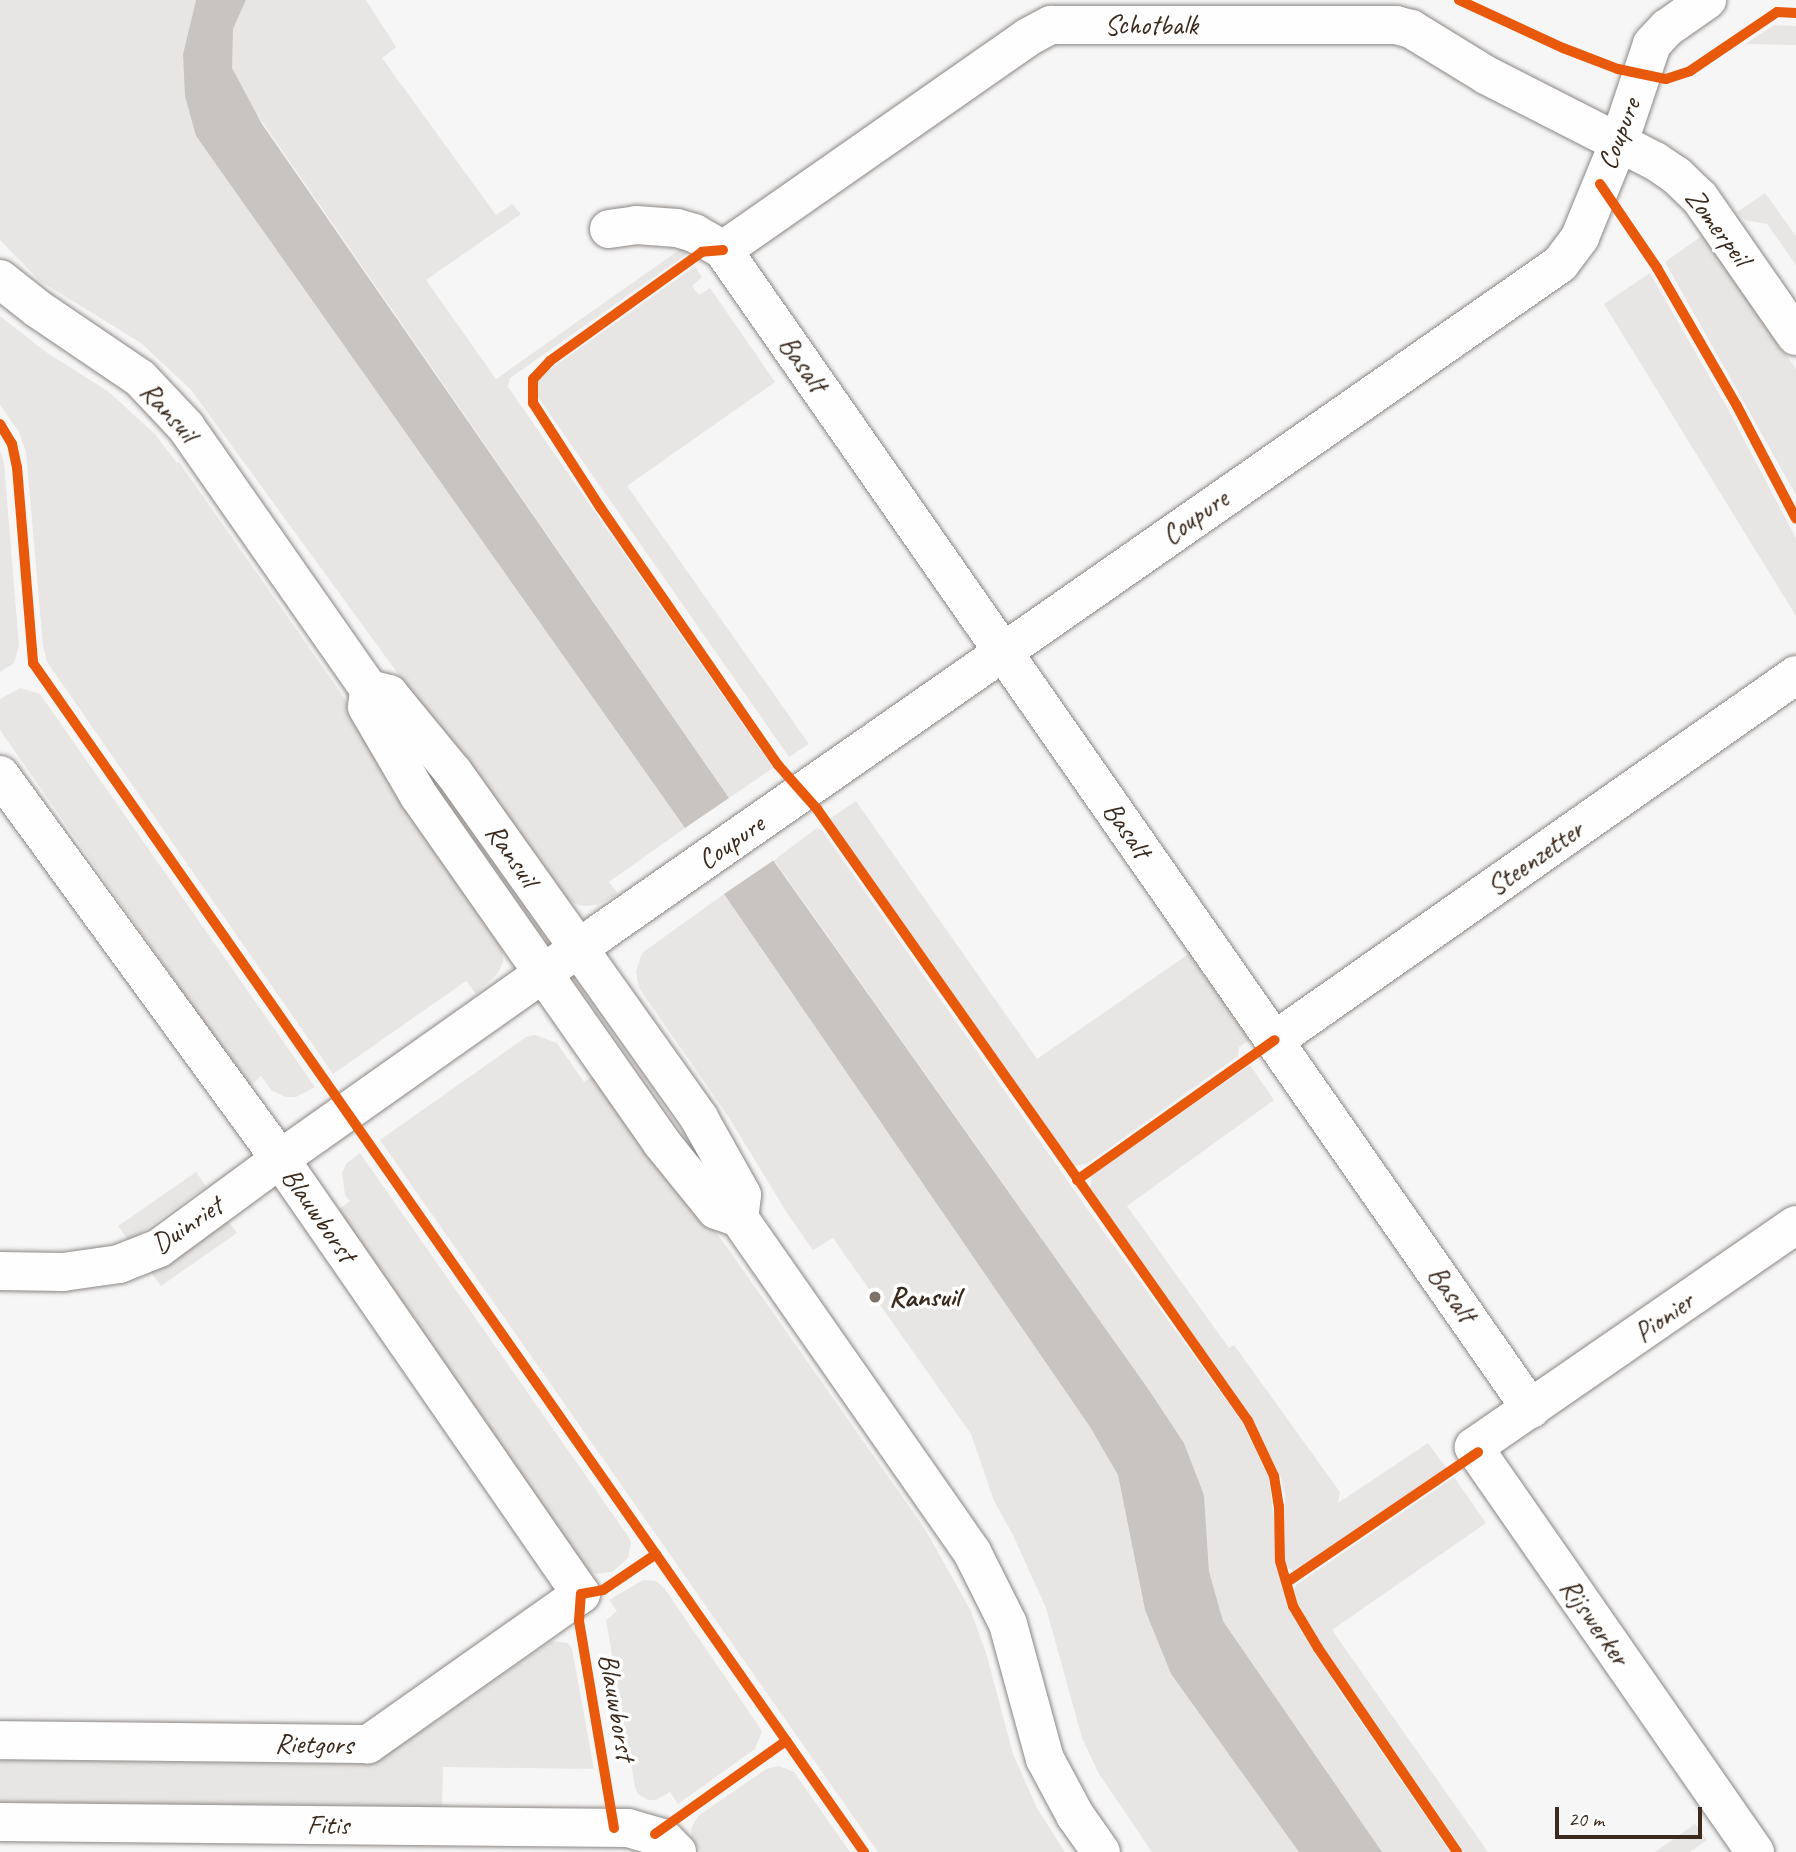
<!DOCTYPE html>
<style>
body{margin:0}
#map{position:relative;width:1796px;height:1852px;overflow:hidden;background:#f7f6f6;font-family:Caveat,sans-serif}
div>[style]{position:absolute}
.green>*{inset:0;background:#e8e6e4}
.water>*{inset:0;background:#c8c4c1}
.pier>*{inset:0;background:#f7f6f6}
.roads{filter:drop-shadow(0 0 2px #8b8784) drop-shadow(0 0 2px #8b8784)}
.minor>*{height:38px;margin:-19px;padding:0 19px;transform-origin:19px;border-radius:19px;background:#fefefe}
.cycleway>*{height:10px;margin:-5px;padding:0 5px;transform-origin:5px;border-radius:5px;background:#e8590c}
.dots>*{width:19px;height:19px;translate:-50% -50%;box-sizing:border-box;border:4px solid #fff;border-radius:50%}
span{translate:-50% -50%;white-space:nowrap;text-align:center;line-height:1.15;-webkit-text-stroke:7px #fff;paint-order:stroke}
.street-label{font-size:28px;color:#3b2a1e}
.poi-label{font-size:28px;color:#3b2a1e;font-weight:700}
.left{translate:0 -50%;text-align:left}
.scale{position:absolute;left:1555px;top:1807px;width:147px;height:32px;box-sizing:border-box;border:4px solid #3b2a1e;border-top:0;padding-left:9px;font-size:21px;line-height:24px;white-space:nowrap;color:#3b2a1e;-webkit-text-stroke:5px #fff;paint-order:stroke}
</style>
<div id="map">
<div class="green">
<div style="clip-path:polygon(0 0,196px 0,183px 54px,196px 136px,685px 828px,609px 882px,618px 894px,598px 905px,582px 906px,563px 900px,191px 390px,141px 343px,40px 281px,0 240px)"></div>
<div style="clip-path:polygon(246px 0,366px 0,396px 47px,382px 58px,496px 215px,512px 204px,521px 214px,426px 280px,496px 379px,682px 248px,687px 254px,510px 378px,508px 387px,773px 768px,729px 798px,243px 94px,232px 68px,231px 49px,233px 29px)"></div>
<div style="clip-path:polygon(1774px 25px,1796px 26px,1796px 45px,1745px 44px)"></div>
<div style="clip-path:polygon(1765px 193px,1796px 236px,1796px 265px,1767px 224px,1745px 220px,1737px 212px)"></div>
<div style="clip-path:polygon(1703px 235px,1796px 369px,1796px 495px,1665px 262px)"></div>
<div style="clip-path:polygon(695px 266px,702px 277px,692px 286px,699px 295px,710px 288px,775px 382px,627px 486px,809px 744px,789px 757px,535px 393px,538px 379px,542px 375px)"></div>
<div style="clip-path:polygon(1650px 273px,1728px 409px,1796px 538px,1796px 616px,1604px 304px)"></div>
<div style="clip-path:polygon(0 316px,46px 352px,109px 392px,155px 434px,177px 463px,179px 462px,336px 686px,503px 940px,503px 962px,498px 973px,476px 994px,466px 981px,333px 1074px,47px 662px,43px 646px,26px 452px,19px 432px,0 405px)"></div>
<div style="clip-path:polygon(0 450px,4px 463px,19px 646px,14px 663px,0 672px)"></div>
<div style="clip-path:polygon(20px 688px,40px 694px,315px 1087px,296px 1097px,286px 1097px,272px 1091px,261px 1076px,249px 1087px,0 730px,0 699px)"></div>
<div style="clip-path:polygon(856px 801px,1037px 1059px,1190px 953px,1251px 1039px,1239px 1047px,1238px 1056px,1087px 1164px,1074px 1166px,828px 820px)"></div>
<div style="clip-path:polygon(817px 828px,822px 830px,1093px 1217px,1242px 1422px,1269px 1478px,1281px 1585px,1298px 1625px,1340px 1692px,1450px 1852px,1382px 1852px,1223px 1621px,1209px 1571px,1204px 1495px,1184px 1443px,1149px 1390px,774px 860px)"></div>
<div style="clip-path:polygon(724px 894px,1090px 1427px,1118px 1475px,1145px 1610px,1171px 1674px,1299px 1852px,1152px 1852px,1099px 1774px,1082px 1738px,1046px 1608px,1013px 1535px,994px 1501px,971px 1434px,833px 1238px,813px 1250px,787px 1213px,728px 1116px,639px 988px,636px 972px,642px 953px)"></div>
<div style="clip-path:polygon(535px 1035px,557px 1043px,584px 1082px,598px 1073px,657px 1156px,724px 1243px,925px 1529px,971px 1611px,987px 1656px,1013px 1754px,1037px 1808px,1065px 1852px,878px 1852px,380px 1140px,526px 1037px)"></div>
<div style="clip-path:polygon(1250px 1065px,1274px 1100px,1127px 1206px,1229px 1348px,1234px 1345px,1340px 1492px,1338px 1503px,1428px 1443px,1448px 1470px,1294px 1572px,1285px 1565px,1285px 1495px,1281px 1478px,1252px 1418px,1090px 1188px,1092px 1175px)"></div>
<div style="clip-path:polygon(360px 1153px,628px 1536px,631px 1542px,628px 1558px,612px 1572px,596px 1574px,587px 1570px,337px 1211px,350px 1201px,345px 1195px,342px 1173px,346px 1164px)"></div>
<div style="clip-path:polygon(196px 1172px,206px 1186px,129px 1241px,118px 1226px)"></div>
<div style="clip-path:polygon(226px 1218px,237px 1233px,161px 1286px,150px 1271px)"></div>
<div style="clip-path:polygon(1454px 1477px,1486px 1523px,1332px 1630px,1488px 1852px,1464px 1852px,1318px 1639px,1293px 1594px,1296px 1585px)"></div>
<div style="clip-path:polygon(643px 1580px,656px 1581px,665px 1589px,762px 1731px,755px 1749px,678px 1804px,670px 1792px,656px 1800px,648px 1800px,638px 1794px,635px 1787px,606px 1620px,617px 1611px,609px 1600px)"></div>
<div style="clip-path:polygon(551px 1641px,568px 1643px,572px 1649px,594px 1769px,443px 1767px,442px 1807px,0 1802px,0 1760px,374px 1764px)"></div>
<div style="clip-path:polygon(779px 1766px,794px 1772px,850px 1852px,701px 1852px,692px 1839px,691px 1829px,698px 1816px,766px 1769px)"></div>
<div style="clip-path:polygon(1695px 1824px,1707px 1840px,1690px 1852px,1655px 1852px)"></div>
</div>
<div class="water">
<div style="clip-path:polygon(196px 0,246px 0,233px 29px,232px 68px,262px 124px,729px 798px,1149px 1390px,1184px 1443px,1204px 1495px,1209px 1571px,1223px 1621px,1382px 1852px,1299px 1852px,1171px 1674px,1145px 1610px,1118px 1475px,1090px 1427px,724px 894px,685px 828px,196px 136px,185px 96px,183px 54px)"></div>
</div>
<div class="pier">
<div style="clip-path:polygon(732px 796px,777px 858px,721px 896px,682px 830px)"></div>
</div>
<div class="roads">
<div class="minor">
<div style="left:609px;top:229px;width:27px;rotate:-8deg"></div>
<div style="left:636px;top:225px;width:41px;rotate:4.2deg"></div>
<div style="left:677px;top:228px;width:18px;rotate:16deg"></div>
<div style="left:694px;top:233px;width:34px;rotate:30deg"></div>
<div style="left:723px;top:250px;width:1413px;rotate:55.12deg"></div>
<div style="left:723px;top:250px;width:372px;rotate:-34.9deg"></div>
<div style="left:1028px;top:37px;width:26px;rotate:-28deg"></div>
<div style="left:1051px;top:25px;width:345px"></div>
<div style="left:1396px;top:25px;width:16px;rotate:15deg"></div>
<div style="left:1411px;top:29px;width:88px;rotate:31.5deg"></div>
<div style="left:1486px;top:75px;width:190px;rotate:27deg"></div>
<div style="left:1655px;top:161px;width:25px;rotate:34deg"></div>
<div style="left:1676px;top:175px;width:33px;rotate:44deg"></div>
<div style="left:1700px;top:198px;width:168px;rotate:55.2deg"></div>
<div style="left:0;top:279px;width:48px;rotate:38.3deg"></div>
<div style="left:38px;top:309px;width:123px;rotate:34.1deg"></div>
<div style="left:140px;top:378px;width:67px;rotate:46.8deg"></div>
<div style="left:186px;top:427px;width:320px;rotate:55.1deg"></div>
<div style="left:369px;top:689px;width:21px;rotate:14deg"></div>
<div style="left:389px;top:694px;width:102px;rotate:50.6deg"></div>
<div style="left:454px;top:773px;width:423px;rotate:54.6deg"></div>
<div style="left:699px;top:1118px;width:88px;rotate:60.8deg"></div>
<div style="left:742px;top:1195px;width:23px;rotate:97deg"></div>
<div style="left:369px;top:689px;width:18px;rotate:96deg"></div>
<div style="left:367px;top:707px;width:103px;rotate:59.7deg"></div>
<div style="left:419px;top:796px;width:422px;rotate:55deg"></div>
<div style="left:661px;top:1142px;width:87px;rotate:51deg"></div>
<div style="left:716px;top:1210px;width:24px;rotate:19deg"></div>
<div style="left:739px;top:1218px;width:407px;rotate:55.1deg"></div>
<div style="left:972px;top:1552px;width:80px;rotate:63.4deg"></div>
<div style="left:1008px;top:1624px;width:140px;rotate:74.7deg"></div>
<div style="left:1045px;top:1759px;width:64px;rotate:61.8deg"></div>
<div style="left:1075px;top:1815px;width:45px;rotate:54.9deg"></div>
<div style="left:0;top:775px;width:475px;rotate:53.9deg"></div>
<div style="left:280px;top:1159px;width:529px;rotate:55.32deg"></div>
<div style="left:581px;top:1594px;width:261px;rotate:144.8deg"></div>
<div style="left:368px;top:1744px;width:368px;rotate:-179.4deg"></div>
<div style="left:1275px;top:1040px;width:636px;rotate:-35.01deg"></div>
<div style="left:0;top:1271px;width:63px;rotate:0.9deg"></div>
<div style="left:63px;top:1272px;width:57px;rotate:-8.1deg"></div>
<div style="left:119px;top:1264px;width:43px;rotate:-21.8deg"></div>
<div style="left:159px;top:1248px;width:150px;rotate:-36.3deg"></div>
<div style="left:280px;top:1159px;width:392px;rotate:-35.2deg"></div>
<div style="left:600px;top:933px;width:1170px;rotate:-34.87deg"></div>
<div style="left:1560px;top:264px;width:34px;rotate:-53deg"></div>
<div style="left:1580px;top:237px;width:103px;rotate:-67.7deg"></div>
<div style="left:1619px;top:142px;width:103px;rotate:-71.4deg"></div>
<div style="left:1652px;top:44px;width:22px;rotate:-47deg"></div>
<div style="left:1667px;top:28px;width:49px;rotate:-35deg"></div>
<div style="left:0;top:1822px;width:628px;rotate:0.55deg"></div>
<div style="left:628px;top:1828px;width:36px;rotate:16deg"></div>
<div style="left:663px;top:1838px;width:20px;rotate:45deg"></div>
<div style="left:1755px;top:1852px;width:493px;rotate:-124.8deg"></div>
<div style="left:1474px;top:1447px;width:391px;rotate:-34.6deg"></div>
</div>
</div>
<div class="cycleway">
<div style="left:1459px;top:0;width:115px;rotate:24.8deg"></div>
<div style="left:1563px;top:48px;width:59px;rotate:20.9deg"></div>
<div style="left:1618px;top:69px;width:49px;rotate:11.8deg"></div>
<div style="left:1666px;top:79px;width:25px;rotate:-18deg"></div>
<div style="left:1690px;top:71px;width:105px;rotate:-34.1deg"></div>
<div style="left:1777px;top:12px;width:19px;rotate:3deg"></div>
<div style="left:1600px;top:184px;width:102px;rotate:55.8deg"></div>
<div style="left:1657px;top:268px;width:160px;rotate:59.9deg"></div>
<div style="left:1737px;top:406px;width:127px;rotate:62.4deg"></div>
<div style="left:723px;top:250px;width:21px;rotate:175deg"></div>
<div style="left:702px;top:252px;width:187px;rotate:144.4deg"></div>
<div style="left:550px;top:361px;width:25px;rotate:133deg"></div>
<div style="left:533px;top:379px;width:24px;rotate:90deg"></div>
<div style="left:533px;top:403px;width:124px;rotate:57.2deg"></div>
<div style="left:600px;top:507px;width:313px;rotate:55.4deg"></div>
<div style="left:778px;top:765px;width:59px;rotate:48.4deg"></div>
<div style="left:817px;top:809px;width:749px;rotate:54.84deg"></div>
<div style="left:1248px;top:1421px;width:61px;rotate:64.7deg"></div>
<div style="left:1274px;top:1476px;width:30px;rotate:81deg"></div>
<div style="left:1279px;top:1506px;width:55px;rotate:89deg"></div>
<div style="left:1280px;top:1561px;width:47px;rotate:73.9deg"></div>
<div style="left:1293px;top:1606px;width:49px;rotate:59.2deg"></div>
<div style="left:1318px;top:1648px;width:247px;rotate:55.7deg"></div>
<div style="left:0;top:424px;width:23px;rotate:59deg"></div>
<div style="left:12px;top:444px;width:24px;rotate:78deg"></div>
<div style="left:17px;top:467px;width:197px;rotate:85.3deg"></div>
<div style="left:33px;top:663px;width:1451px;rotate:55.05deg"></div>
<div style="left:1077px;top:1180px;width:242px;rotate:-35.3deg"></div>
<div style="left:1287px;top:1582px;width:231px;rotate:-34.2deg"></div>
<div style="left:614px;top:1828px;width:210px;rotate:-99.6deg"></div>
<div style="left:579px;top:1621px;width:27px;rotate:-86deg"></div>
<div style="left:581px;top:1594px;width:22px;rotate:-10deg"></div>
<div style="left:603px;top:1590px;width:64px;rotate:-34.2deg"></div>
<div style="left:655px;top:1834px;width:161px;rotate:-35.4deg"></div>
</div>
<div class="dots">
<div style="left:875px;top:1297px;background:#7d716a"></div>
</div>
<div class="street-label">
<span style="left:1151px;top:25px">Schotbalk</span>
<span style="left:1619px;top:134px;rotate:-69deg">Coupure</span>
<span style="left:1718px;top:227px;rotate:53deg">Zomerpeil</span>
<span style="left:803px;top:364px;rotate:55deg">Basalt</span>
<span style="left:169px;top:412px;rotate:48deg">Ransuil</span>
<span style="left:1195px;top:517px;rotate:-35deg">Coupure</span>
<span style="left:1127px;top:830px;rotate:55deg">Basalt</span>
<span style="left:731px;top:842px;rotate:-35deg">Coupure</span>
<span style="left:512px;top:855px;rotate:55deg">Ransuil</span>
<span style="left:1535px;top:858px;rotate:-35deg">Steenzetter</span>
<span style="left:319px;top:1215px;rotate:55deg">Blauwborst</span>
<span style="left:187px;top:1225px;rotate:-34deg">Duinriet</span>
<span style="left:1452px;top:1294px;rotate:55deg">Basalt</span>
<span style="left:1664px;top:1317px;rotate:-35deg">Pionier</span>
<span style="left:1595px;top:1622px;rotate:55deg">Rijswerker</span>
<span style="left:617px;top:1707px;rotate:80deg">Blauwborst</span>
<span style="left:314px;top:1744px;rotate:1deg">Rietgors</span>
<span style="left:328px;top:1825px;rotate:1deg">Fitis</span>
</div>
<div class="poi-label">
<span class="left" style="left:889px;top:1297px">Ransuil</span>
</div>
<div class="scale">20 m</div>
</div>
